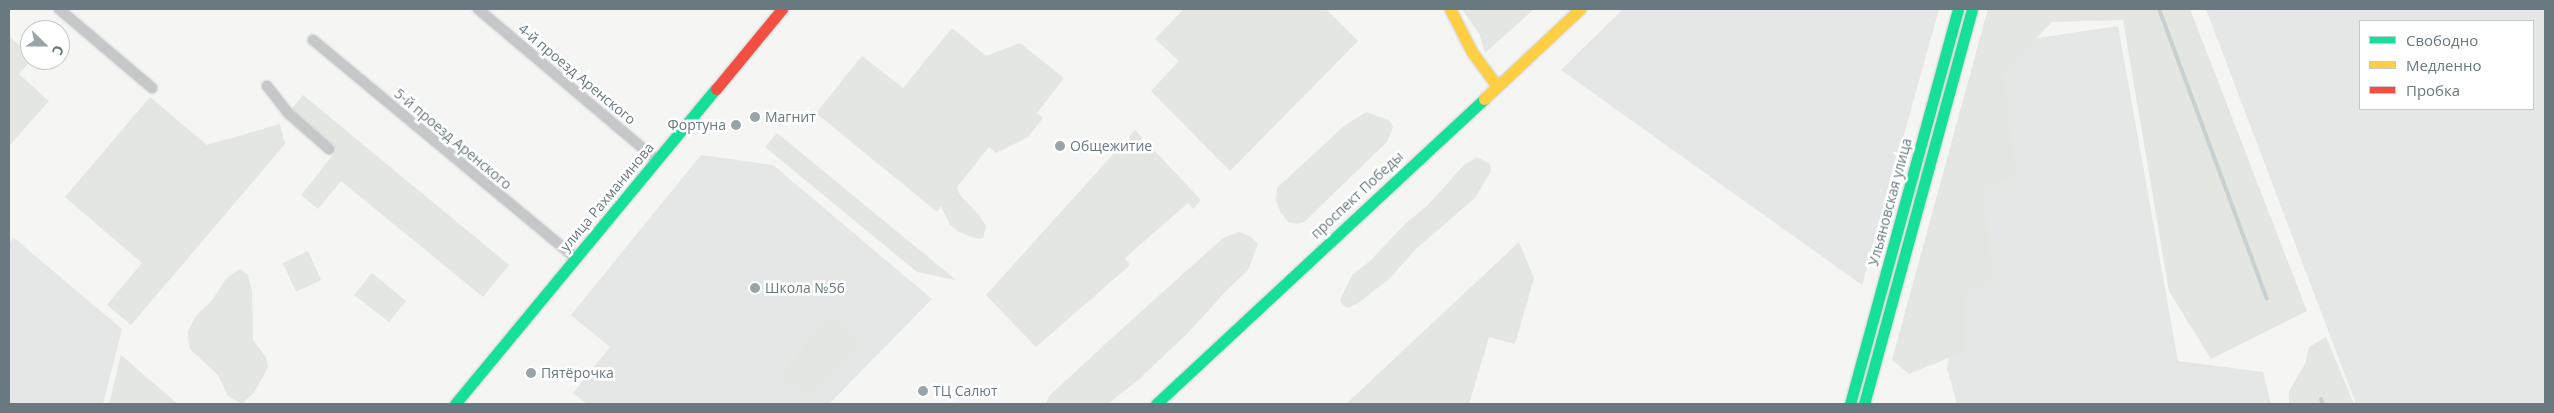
<!DOCTYPE html>
<meta charset="utf-8">
<style>
body{margin:0}
#map{position:relative;width:2554px;height:413px;overflow:hidden;background:#f5f5f4;font-family:"Open Sans",sans-serif}
div>[style]{position:absolute}
.built>*{inset:0;background:#e5e6e6}
.green>*{inset:0;background:#e4e6e1}
.stream>*{height:4px;margin:-2px;padding:0 2px;transform-origin:2px;border-radius:2px;background:#c8d1d2}
.roads{filter:drop-shadow(0 0 1px #cfd1d1) drop-shadow(0 0 1px #cfd1d1)}
.street>*{height:10px;margin:-5px;padding:0 5px;transform-origin:5px;border-radius:5px;background:#c5c7c8}
.fast>*{height:11px;margin:-5.5px;padding:0 5.5px;transform-origin:5.5px;border-radius:5.5px;background:#16e098}
.slow>*{height:11px;margin:-5.5px;padding:0 5.5px;transform-origin:5.5px;border-radius:5.5px;background:#ffcf43}
.jam>*{height:11px;margin:-5.5px;padding:0 5.5px;transform-origin:5.5px;border-radius:5.5px;background:#f24e42}
.dots>*{width:14px;height:14px;translate:-50% -50%;box-sizing:border-box;border:2px solid #fff;border-radius:50%}
span{translate:-50% -50%;white-space:nowrap;text-align:center;line-height:1.15;-webkit-text-stroke:5px #fff;paint-order:stroke}
.street-label{font-size:14px;color:#687980}
.poi-label{font-size:14px;color:#687980}
.left{translate:0 -50%;text-align:left}
.right{translate:-100% -50%;text-align:right}
.frame{position:absolute;inset:0;border:10px solid #687980;pointer-events:none}
.legend{position:absolute;left:2359px;top:20px;width:175px;height:90px;box-sizing:border-box;background:#fff;border:1px solid #c3c9cc;margin:0;padding:6px 9px;list-style:none;font-size:15px;color:#687980}
.legend li{display:flex;align-items:center;gap:10px;height:25px}
.legend b{width:25px;border:1px solid #c3c9cc}
.north{position:absolute;left:20px;top:20px;width:50px;height:50px;box-sizing:border-box;background:#fff;border:1px solid #c3c9cc;border-radius:50%;rotate:112deg;font-size:14px;font-weight:700;line-height:20px;text-align:center;color:#687980}
.north::after{content:'';display:block;margin:auto;width:18px;height:22px;background:#99a4a9;clip-path:polygon(50% 0,100% 100%,50% 72%,0 100%)}
</style>
<div id="map">
<div class="built">
<div style="clip-path:polygon(1623px 9px,1939px 9px,1862px 285px,1561px 70px)"></div>
<div style="clip-path:polygon(evenodd,2206px 9px,2545px 9px,2545px 404px,2356px 404px,2206px 9px,2360px 21px,2533px 21px,2533px 109px,2360px 109px,2360px 21px)"></div>
<div style="clip-path:polygon(2118px 26px,2178px 361px,2263px 372px,2271px 404px,1957px 404px,1947px 368px,2003px 43px)"></div>
<div style="clip-path:polygon(701px 155px,773px 165px,932px 299px,829px 404px,587px 404px,573px 393px,610px 347px,571px 315px)"></div>
<div style="clip-path:polygon(14px 238px,122px 329px,103px 404px,9px 404px,9px 243px)"></div>
</div>
<div class="green">
<div style="clip-path:polygon(1184px 9px,1326px 9px,1358px 41px,1230px 171px,1151px 91px,1179px 61px,1155px 39px)"></div>
<div style="clip-path:polygon(1462px 9px,1534px 9px,1485px 53px,1480px 35px)"></div>
<div style="clip-path:polygon(1988px 9px,2190px 9px,2307px 311px,2211px 359px,2169px 291px,2123px 20px,2052px 22px,2003px 72px,2016px 177px,1983px 188px,1992px 280px,1966px 291px,1966px 351px,1909px 374px,1892px 360px)"></div>
<div style="clip-path:polygon(952px 28px,986px 56px,1020px 43px,1064px 78px,1037px 113px,1043px 118px,1028px 137px,996px 153px,989px 147px,957px 187px,960px 195px,979px 215px,986px 226px,983px 238px,978px 239px,959px 232px,950px 225px,941px 206px,937px 212px,816px 113px,862px 56px,903px 88px)"></div>
<div style="clip-path:polygon(9px 36px,30px 55px,31px 60px,19px 74px,49px 101px,9px 146px)"></div>
<div style="clip-path:polygon(303px 95px,509px 265px,483px 297px,341px 181px,318px 209px,301px 195px,337px 150px,290px 111px)"></div>
<div style="clip-path:polygon(150px 97px,207px 145px,280px 124px,285px 144px,131px 325px,107px 305px,142px 263px,65px 197px)"></div>
<div style="clip-path:polygon(1366px 112px,1389px 120px,1393px 127px,1387px 142px,1304px 222px,1297px 224px,1288px 222px,1280px 211px,1276px 200px,1277px 188px,1344px 126px)"></div>
<div style="clip-path:polygon(1135px 130px,1201px 200px,1193px 209px,1188px 203px,1125px 258px,1130px 265px,1036px 347px,986px 295px)"></div>
<div style="clip-path:polygon(777px 133px,956px 280px,917px 272px,765px 147px)"></div>
<div style="clip-path:polygon(1477px 157px,1490px 164px,1491px 171px,1475px 198px,1416px 249px,1389px 279px,1357px 304px,1348px 308px,1343px 305px,1340px 300px,1352px 275px,1370px 261px,1406px 223px,1427px 206px,1464px 165px)"></div>
<div style="clip-path:polygon(1239px 232px,1250px 236px,1258px 244px,1248px 270px,1226px 291px,1188px 333px,1138px 380px,1108px 404px,1046px 404px,1049px 396px,1125px 326px,1223px 238px)"></div>
<div style="clip-path:polygon(1519px 242px,1534px 278px,1515px 344px,1489px 337px,1469px 404px,1346px 404px)"></div>
<div style="clip-path:polygon(308px 251px,321px 280px,296px 292px,283px 263px)"></div>
<div style="clip-path:polygon(240px 269px,248px 275px,252px 291px,253px 340px,266px 357px,268px 367px,255px 391px,242px 404px,228px 396px,218px 375px,190px 349px,188px 339px,188px 331px,196px 316px,212px 300px,226px 279px)"></div>
<div style="clip-path:polygon(372px 273px,406px 301px,389px 322px,354px 295px)"></div>
<div style="clip-path:polygon(830px 318px,857px 342px,808px 398px,781px 374px)"></div>
<div style="clip-path:polygon(2326px 337px,2354px 404px,2289px 404px,2289px 391px,2305px 364px,2309px 347px)"></div>
<div style="clip-path:polygon(121px 355px,178px 404px,109px 404px)"></div>
</div>
<div class="stream">
<div style="left:2159px;top:9px;width:309px;rotate:69.6deg"></div>
<div style="left:2321px;top:399px;width:5px;rotate:68deg"></div>
</div>
<div class="roads">
<div class="street">
<div style="left:59px;top:9px;width:122px;rotate:40.3deg"></div>
<div style="left:478px;top:9px;width:234px;rotate:40.2deg"></div>
<div style="left:313px;top:40px;width:342px;rotate:39.7deg"></div>
<div style="left:267px;top:86px;width:34px;rotate:52deg"></div>
<div style="left:288px;top:113px;width:55px;rotate:41.3deg"></div>
</div>
<div class="fast">
<div style="left:455px;top:404px;width:409px;rotate:-50.4deg"></div>
<div style="left:1156px;top:404px;width:448px;rotate:-42.9deg"></div>
<div style="left:1850px;top:404px;width:409px;rotate:-74.7deg"></div>
<div style="left:1864px;top:404px;width:409px;rotate:-74.7deg"></div>
</div>
<div class="slow">
<div style="left:1450px;top:9px;width:48px;rotate:62.9deg"></div>
<div style="left:1472px;top:52px;width:42px;rotate:53.7deg"></div>
<div style="left:1484px;top:99px;width:132px;rotate:-43.2deg"></div>
</div>
<div class="jam">
<div style="left:716px;top:89px;width:104px;rotate:-50.5deg"></div>
</div>
</div>
<div class="dots">
<div style="left:755px;top:117px;background:#99a4a9"></div>
<div style="left:736px;top:125px;background:#99a4a9"></div>
<div style="left:1060px;top:146px;background:#99a4a9"></div>
<div style="left:755px;top:288px;background:#99a4a9"></div>
<div style="left:531px;top:373px;background:#99a4a9"></div>
<div style="left:923px;top:391px;background:#99a4a9"></div>
</div>
<div class="street-label">
<span style="left:577px;top:74px;rotate:40deg">4-й проезд Аренского</span>
<span style="left:453px;top:139px;rotate:40deg">5-й проезд Аренского</span>
<span style="left:1357px;top:195px;rotate:-43deg">проспект Победы</span>
<span style="left:607px;top:197px;rotate:-50deg">улица Рахманинова</span>
<span style="left:1890px;top:202px;rotate:-75deg">Ульяновская улица</span>
</div>
<div class="poi-label">
<span class="left" style="left:765px;top:117px">Магнит</span>
<span class="right" style="left:726px;top:125px">Фортуна</span>
<span class="left" style="left:1070px;top:146px">Общежитие</span>
<span class="left" style="left:765px;top:288px">Школа №56</span>
<span class="left" style="left:541px;top:373px">Пятёрочка</span>
<span class="left" style="left:933px;top:391px">ТЦ Салют</span>
</div>
<div class="frame"></div>
<ul class="legend">
<li><b style="height:6px;background:#16e098"></b>Свободно</li>
<li><b style="height:6px;background:#ffcf43"></b>Медленно</li>
<li><b style="height:6px;background:#f24e42"></b>Пробка</li>
</ul>
<div class="north">С</div>
</div>
